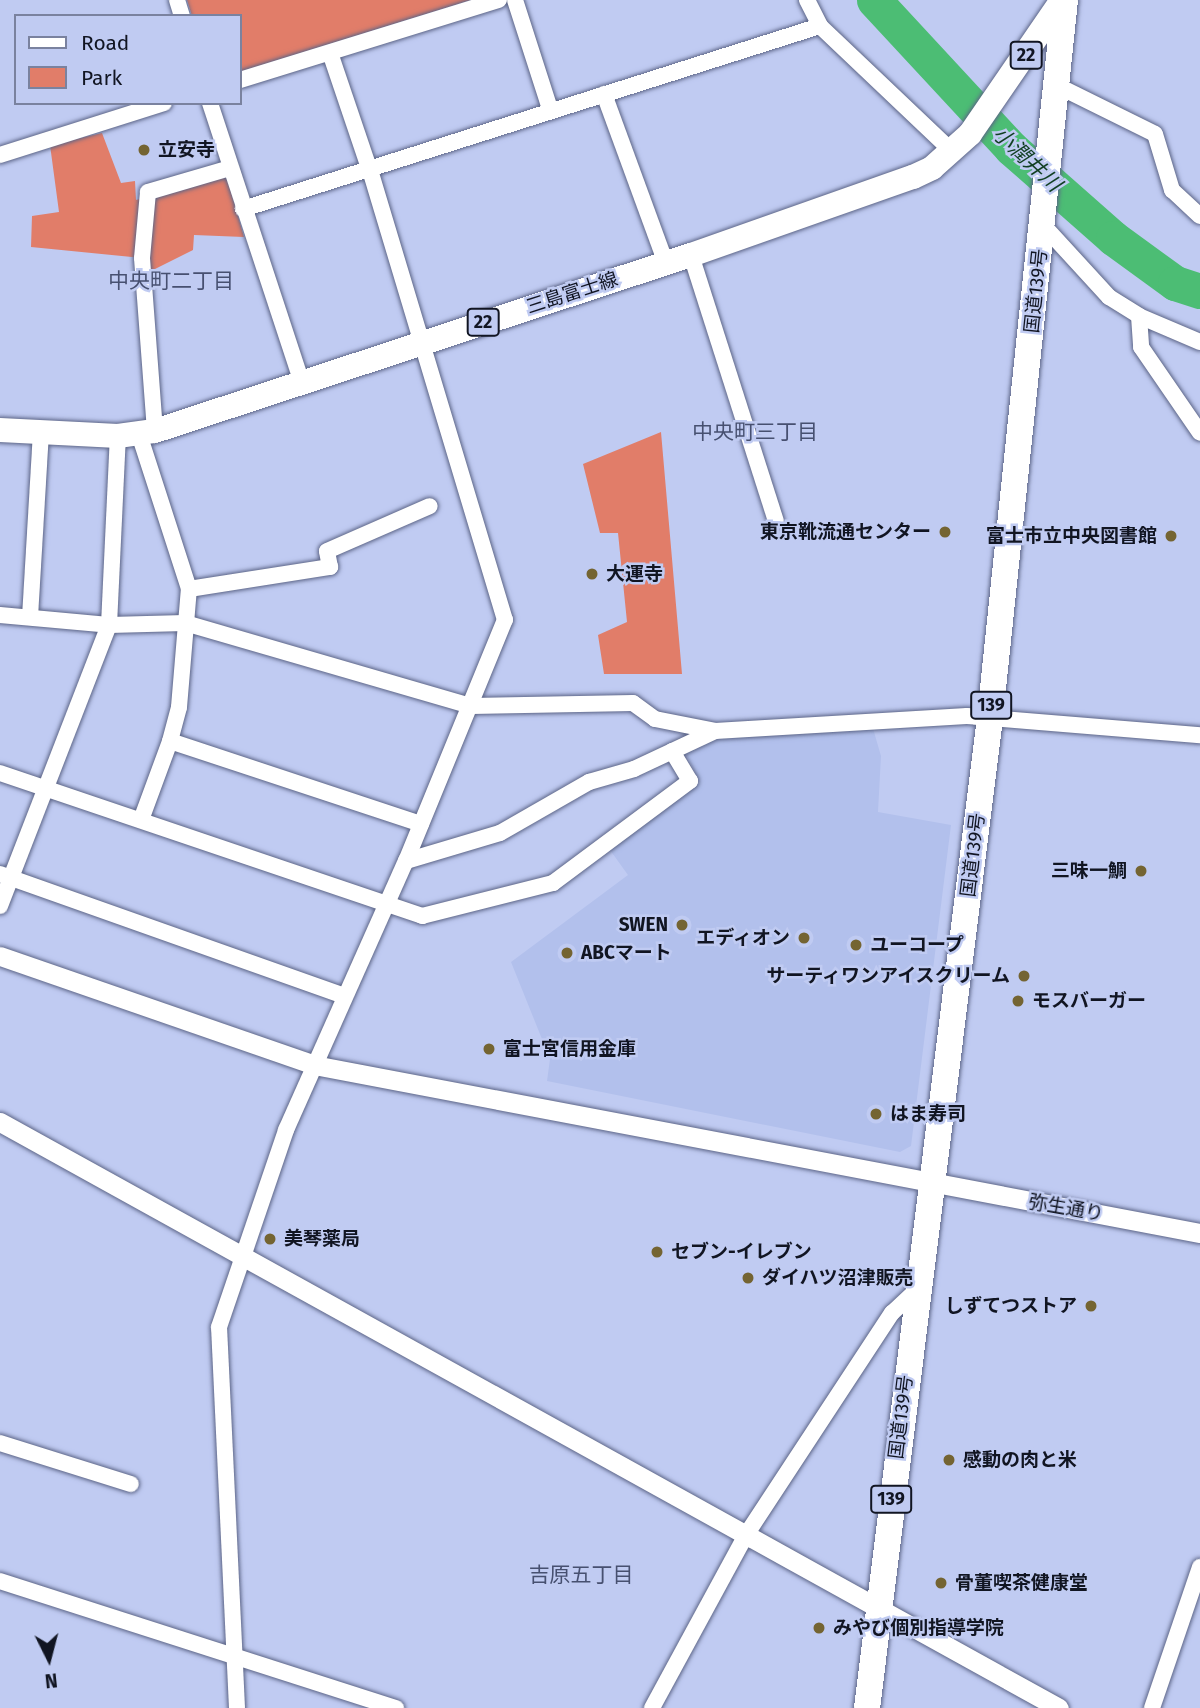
<!DOCTYPE html>
<meta charset="utf-8">
<style>
body{margin:0}
#map{position:relative;width:1200px;height:1708px;overflow:hidden;background:#c0cbf2;font-family:"Fira Sans","Noto Sans JP",sans-serif}
div>[style]{position:absolute}
.built>*{inset:0;background:#b2c0ec}
.green>*{inset:0;background:#e17d69}
.river>*{height:35px;margin:-17.5px;padding:0 17.5px;transform-origin:17.5px;border-radius:17.5px;background:#4cbd74}
.roads{filter:drop-shadow(0 0 2px #5c6587) drop-shadow(0 0 2px #5c6587)}
.minor>*{height:16px;margin:-8px;padding:0 8px;transform-origin:8px;border-radius:8px;background:#fff}
.tertiary>*{height:19px;margin:-9.5px;padding:0 9.5px;transform-origin:9.5px;border-radius:9.5px;background:#fff}
.primary>*{height:24px;margin:-12px;padding:0 12px;transform-origin:12px;border-radius:12px;background:#fff}
.trunk>*{height:26px;margin:-13px;padding:0 13px;transform-origin:13px;border-radius:13px;background:#fff}
.dots>*{width:19px;height:19px;translate:-50% -50%;box-sizing:border-box;border:4px solid #c0cbf2;border-radius:50%}
span{translate:-50% -50%;white-space:nowrap;text-align:center;line-height:1.15;-webkit-text-stroke:5px #c0cbf2;paint-order:stroke}
.shield-label span{padding:2px 5px;background:#c0cbf2;border:2px solid;border-radius:5px;-webkit-text-stroke-width:0}
.shield-label{font-size:18px;color:#111522;font-weight:700}
.poi-label{font-size:19px;color:#111522;font-weight:700}
.left{translate:0 -50%;text-align:left}
.right{translate:-100% -50%;text-align:right}
.street-label{font-size:19px;color:#111522}
.water-label{font-size:21px;color:#113f22;font-style:italic}
.neighbourhood-label{font-size:21px;color:#475070}
.legend{position:absolute;left:14px;top:14px;width:228px;height:91px;box-sizing:border-box;background:#c0cbf2;border:2px solid #7a829f;margin:0;padding:9px 12px;list-style:none;font-size:21px;color:#111522}
.legend li{display:flex;align-items:center;gap:14px;height:35px}
.legend b{width:35px;border:2px solid #7a829f}
.north{position:absolute;left:14px;top:1624px;width:70px;height:70px;-webkit-text-stroke:5px #c0cbf2;paint-order:stroke;rotate:174deg;font-size:19px;font-weight:700;line-height:28px;text-align:center;color:#111522}
.north::after{content:'';display:block;margin:auto;width:24px;height:32px;background:#111522;clip-path:polygon(50% 0,100% 100%,50% 72%,0 100%)}
</style>
<div id="map">
<div class="built">
<div style="clip-path:polygon(872px 725px,881px 756px,878px 812px,951px 825px,911px 1146px,900px 1152px,547px 1081px,550px 1059px,511px 962px,628px 875px,610px 850px,700px 783px,684px 749px,715px 738px)"></div>
</div>
<div class="green">
<div style="clip-path:polygon(187px 0,471px 0,240px 72px,240px 16px,192px 16px)"></div>
<div style="clip-path:polygon(102px 133px,121px 183px,135px 181px,136px 200px,226px 174px,244px 237px,194px 235px,193px 250px,149px 272px,142px 258px,31px 247px,32px 216px,59px 212px,50px 145px)"></div>
<div style="clip-path:polygon(661px 432px,682px 674px,604px 674px,598px 635px,627px 622px,618px 533px,600px 533px,583px 464px)"></div>
</div>
<div class="river">
<div style="left:874px;top:0;width:202px;rotate:47.2deg"></div>
<div style="left:1011px;top:148px;width:136px;rotate:41.4deg"></div>
<div style="left:1113px;top:238px;width:77px;rotate:36deg"></div>
<div style="left:1175px;top:283px;width:26px;rotate:18deg"></div>
</div>
<div class="roads">
<div class="minor">
<div style="left:177px;top:0;width:17px;rotate:73deg"></div>
<div style="left:515px;top:0;width:114px;rotate:72.2deg"></div>
<div style="left:807px;top:0;width:29px;rotate:63deg"></div>
<div style="left:820px;top:26px;width:183px;rotate:43.5deg"></div>
<div style="left:240px;top:80px;width:271px;rotate:-17.2deg"></div>
<div style="left:1056px;top:85px;width:110px;rotate:26.3deg"></div>
<div style="left:1155px;top:134px;width:59px;rotate:73.1deg"></div>
<div style="left:1172px;top:190px;width:38px;rotate:43deg"></div>
<div style="left:604px;top:94px;width:180px;rotate:69.9deg"></div>
<div style="left:210px;top:103px;width:294px;rotate:71.8deg"></div>
<div style="left:0;top:155px;width:172px;rotate:-17.6deg"></div>
<div style="left:243px;top:209px;width:605px;rotate:-17.6deg"></div>
<div style="left:1043px;top:225px;width:98px;rotate:47.5deg"></div>
<div style="left:1109px;top:297px;width:36px;rotate:32deg"></div>
<div style="left:1139px;top:316px;width:66px;rotate:23.1deg"></div>
<div style="left:691px;top:255px;width:279px;rotate:72.3deg"></div>
<div style="left:1139px;top:316px;width:31px;rotate:86deg"></div>
<div style="left:1141px;top:347px;width:104px;rotate:55.5deg"></div>
<div style="left:155px;top:431px;width:173px;rotate:-94.3deg"></div>
<div style="left:142px;top:258px;width:66px;rotate:-84.8deg"></div>
<div style="left:148px;top:192px;width:85px;rotate:-16.3deg"></div>
<div style="left:139px;top:434px;width:163px;rotate:72.1deg"></div>
<div style="left:0;top:615px;width:109px;rotate:5.2deg"></div>
<div style="left:109px;top:625px;width:76px;rotate:-1.5deg"></div>
<div style="left:185px;top:623px;width:298px;rotate:16.2deg"></div>
<div style="left:471px;top:706px;width:162px;rotate:-1.1deg"></div>
<div style="left:633px;top:703px;width:27px;rotate:36deg"></div>
<div style="left:655px;top:719px;width:61px;rotate:11.3deg"></div>
<div style="left:715px;top:731px;width:252px;rotate:-3.4deg"></div>
<div style="left:967px;top:716px;width:234px;rotate:4.7deg"></div>
<div style="left:30px;top:617px;width:184px;rotate:-86.6deg"></div>
<div style="left:0;top:773px;width:446px;rotate:18.7deg"></div>
<div style="left:422px;top:916px;width:135px;rotate:-14.1deg"></div>
<div style="left:553px;top:883px;width:171px;rotate:-36.7deg"></div>
<div style="left:690px;top:781px;width:35px;rotate:-121deg"></div>
<div style="left:141px;top:820px;width:84px;rotate:-69.8deg"></div>
<div style="left:421px;top:824px;width:264px;rotate:-161.7deg"></div>
<div style="left:170px;top:741px;width:35px;rotate:-75deg"></div>
<div style="left:179px;top:707px;width:118px;rotate:-85.2deg"></div>
<div style="left:189px;top:589px;width:143px;rotate:-8.9deg"></div>
<div style="left:330px;top:567px;width:16px;rotate:-101deg"></div>
<div style="left:327px;top:551px;width:112px;rotate:-23.6deg"></div>
<div style="left:406px;top:861px;width:98px;rotate:-16.6deg"></div>
<div style="left:500px;top:833px;width:103px;rotate:-29.8deg"></div>
<div style="left:589px;top:782px;width:47px;rotate:-16.1deg"></div>
<div style="left:634px;top:769px;width:89px;rotate:-25.1deg"></div>
<div style="left:0;top:874px;width:365px;rotate:19.5deg"></div>
<div style="left:0;top:906px;width:301px;rotate:-68.8deg"></div>
<div style="left:109px;top:625px;width:189px;rotate:-87.3deg"></div>
<div style="left:0;top:1443px;width:137px;rotate:17.4deg"></div>
<div style="left:0;top:1581px;width:416px;rotate:17.8deg"></div>
<div style="left:237px;top:1708px;width:381px;rotate:-92.7deg"></div>
<div style="left:219px;top:1327px;width:208px;rotate:-71.2deg"></div>
<div style="left:286px;top:1130px;width:295px;rotate:-66deg"></div>
<div style="left:406px;top:861px;width:261px;rotate:-67.7deg"></div>
<div style="left:505px;top:620px;width:472px;rotate:-106.7deg"></div>
<div style="left:369px;top:168px;width:121px;rotate:-108.7deg"></div>
<div style="left:652px;top:1708px;width:197px;rotate:-61.5deg"></div>
<div style="left:746px;top:1535px;width:266px;rotate:-56.7deg"></div>
<div style="left:892px;top:1313px;width:35px;rotate:-43deg"></div>
<div style="left:1152px;top:1708px;width:149px;rotate:-71.2deg"></div>
</div>
<div class="tertiary">
<div style="left:0;top:956px;width:332px;rotate:19.1deg"></div>
<div style="left:314px;top:1065px;width:902px;rotate:10.74deg"></div>
<div style="left:0;top:1122px;width:1210px;rotate:28.96deg"></div>
</div>
<div class="primary">
<div style="left:0;top:430px;width:118px;rotate:2.9deg"></div>
<div style="left:118px;top:436px;width:37px;rotate:-8deg"></div>
<div style="left:155px;top:431px;width:564px;rotate:-18.18deg"></div>
<div style="left:691px;top:255px;width:235px;rotate:-19.4deg"></div>
<div style="left:913px;top:177px;width:21px;rotate:-25deg"></div>
<div style="left:932px;top:168px;width:51px;rotate:-41.8deg"></div>
<div style="left:970px;top:134px;width:163px;rotate:-55.5deg"></div>
</div>
<div class="trunk">
<div style="left:867px;top:1708px;width:999px;rotate:-82.92deg"></div>
<div style="left:990px;top:717px;width:721px;rotate:-84.03deg"></div>
</div>
</div>
<div class="dots">
<div style="left:144px;top:150px;background:#746432"></div>
<div style="left:945px;top:532px;background:#746432"></div>
<div style="left:1171px;top:536px;background:#746432"></div>
<div style="left:592px;top:574px;background:#746432"></div>
<div style="left:1141px;top:871px;background:#746432"></div>
<div style="left:682px;top:925px;background:#746432"></div>
<div style="left:804px;top:938px;background:#746432"></div>
<div style="left:856px;top:945px;background:#746432"></div>
<div style="left:567px;top:953px;background:#746432"></div>
<div style="left:1024px;top:976px;background:#746432"></div>
<div style="left:1018px;top:1001px;background:#746432"></div>
<div style="left:489px;top:1049px;background:#746432"></div>
<div style="left:876px;top:1114px;background:#746432"></div>
<div style="left:270px;top:1239px;background:#746432"></div>
<div style="left:657px;top:1252px;background:#746432"></div>
<div style="left:748px;top:1278px;background:#746432"></div>
<div style="left:1091px;top:1306px;background:#746432"></div>
<div style="left:949px;top:1460px;background:#746432"></div>
<div style="left:941px;top:1583px;background:#746432"></div>
<div style="left:819px;top:1628px;background:#746432"></div>
</div>
<div class="shield-label">
<span style="left:1026px;top:55px">22</span>
<span style="left:483px;top:322px">22</span>
<span style="left:991px;top:705px">139</span>
<span style="left:891px;top:1499px">139</span>
</div>
<div class="poi-label">
<span class="left" style="left:158px;top:150px">立安寺</span>
<span class="right" style="left:931px;top:532px">東京靴流通センター</span>
<span class="right" style="left:1157px;top:536px">富士市立中央図書館</span>
<span class="left" style="left:606px;top:574px">大運寺</span>
<span class="right" style="left:1127px;top:871px">三味一鯛</span>
<span class="right" style="left:668px;top:925px">SWEN</span>
<span class="right" style="left:790px;top:938px">エディオン</span>
<span class="left" style="left:870px;top:945px">ユーコープ</span>
<span class="left" style="left:581px;top:953px">ABCマート</span>
<span class="right" style="left:1010px;top:976px">サーティワンアイスクリーム</span>
<span class="left" style="left:1032px;top:1001px">モスバーガー</span>
<span class="left" style="left:503px;top:1049px">富士宮信用金庫</span>
<span class="left" style="left:890px;top:1114px">はま寿司</span>
<span class="left" style="left:284px;top:1239px">美琴薬局</span>
<span class="left" style="left:671px;top:1252px">セブン-イレブン</span>
<span class="left" style="left:762px;top:1278px">ダイハツ沼津販売</span>
<span class="right" style="left:1077px;top:1306px">しずてつストア</span>
<span class="left" style="left:963px;top:1460px">感動の肉と米</span>
<span class="left" style="left:955px;top:1583px">骨董喫茶健康堂</span>
<span class="left" style="left:833px;top:1628px">みやび個別指導学院</span>
</div>
<div class="street-label">
<span style="left:1036px;top:291px;rotate:-84deg">国道139号</span>
<span style="left:572px;top:293px;rotate:-18deg">三島富士線</span>
<span style="left:973px;top:855px;rotate:-83deg">国道139号</span>
<span style="left:1066px;top:1208px;rotate:10deg">弥生通り</span>
<span style="left:901px;top:1417px;rotate:-83deg">国道139号</span>
</div>
<div class="water-label">
<span style="left:1027px;top:159px;rotate:43deg">小潤井川</span>
</div>
<div class="neighbourhood-label">
<span style="left:171px;top:281px">中央町二丁目</span>
<span style="left:755px;top:432px">中央町三丁目</span>
<span style="left:581px;top:1575px">吉原五丁目</span>
</div>
<ul class="legend">
<li><b style="height:9px;background:#fff"></b>Road</li>
<li><b style="height:19px;background:#e17d69"></b>Park</li>
</ul>
<div class="north">N</div>
</div>
